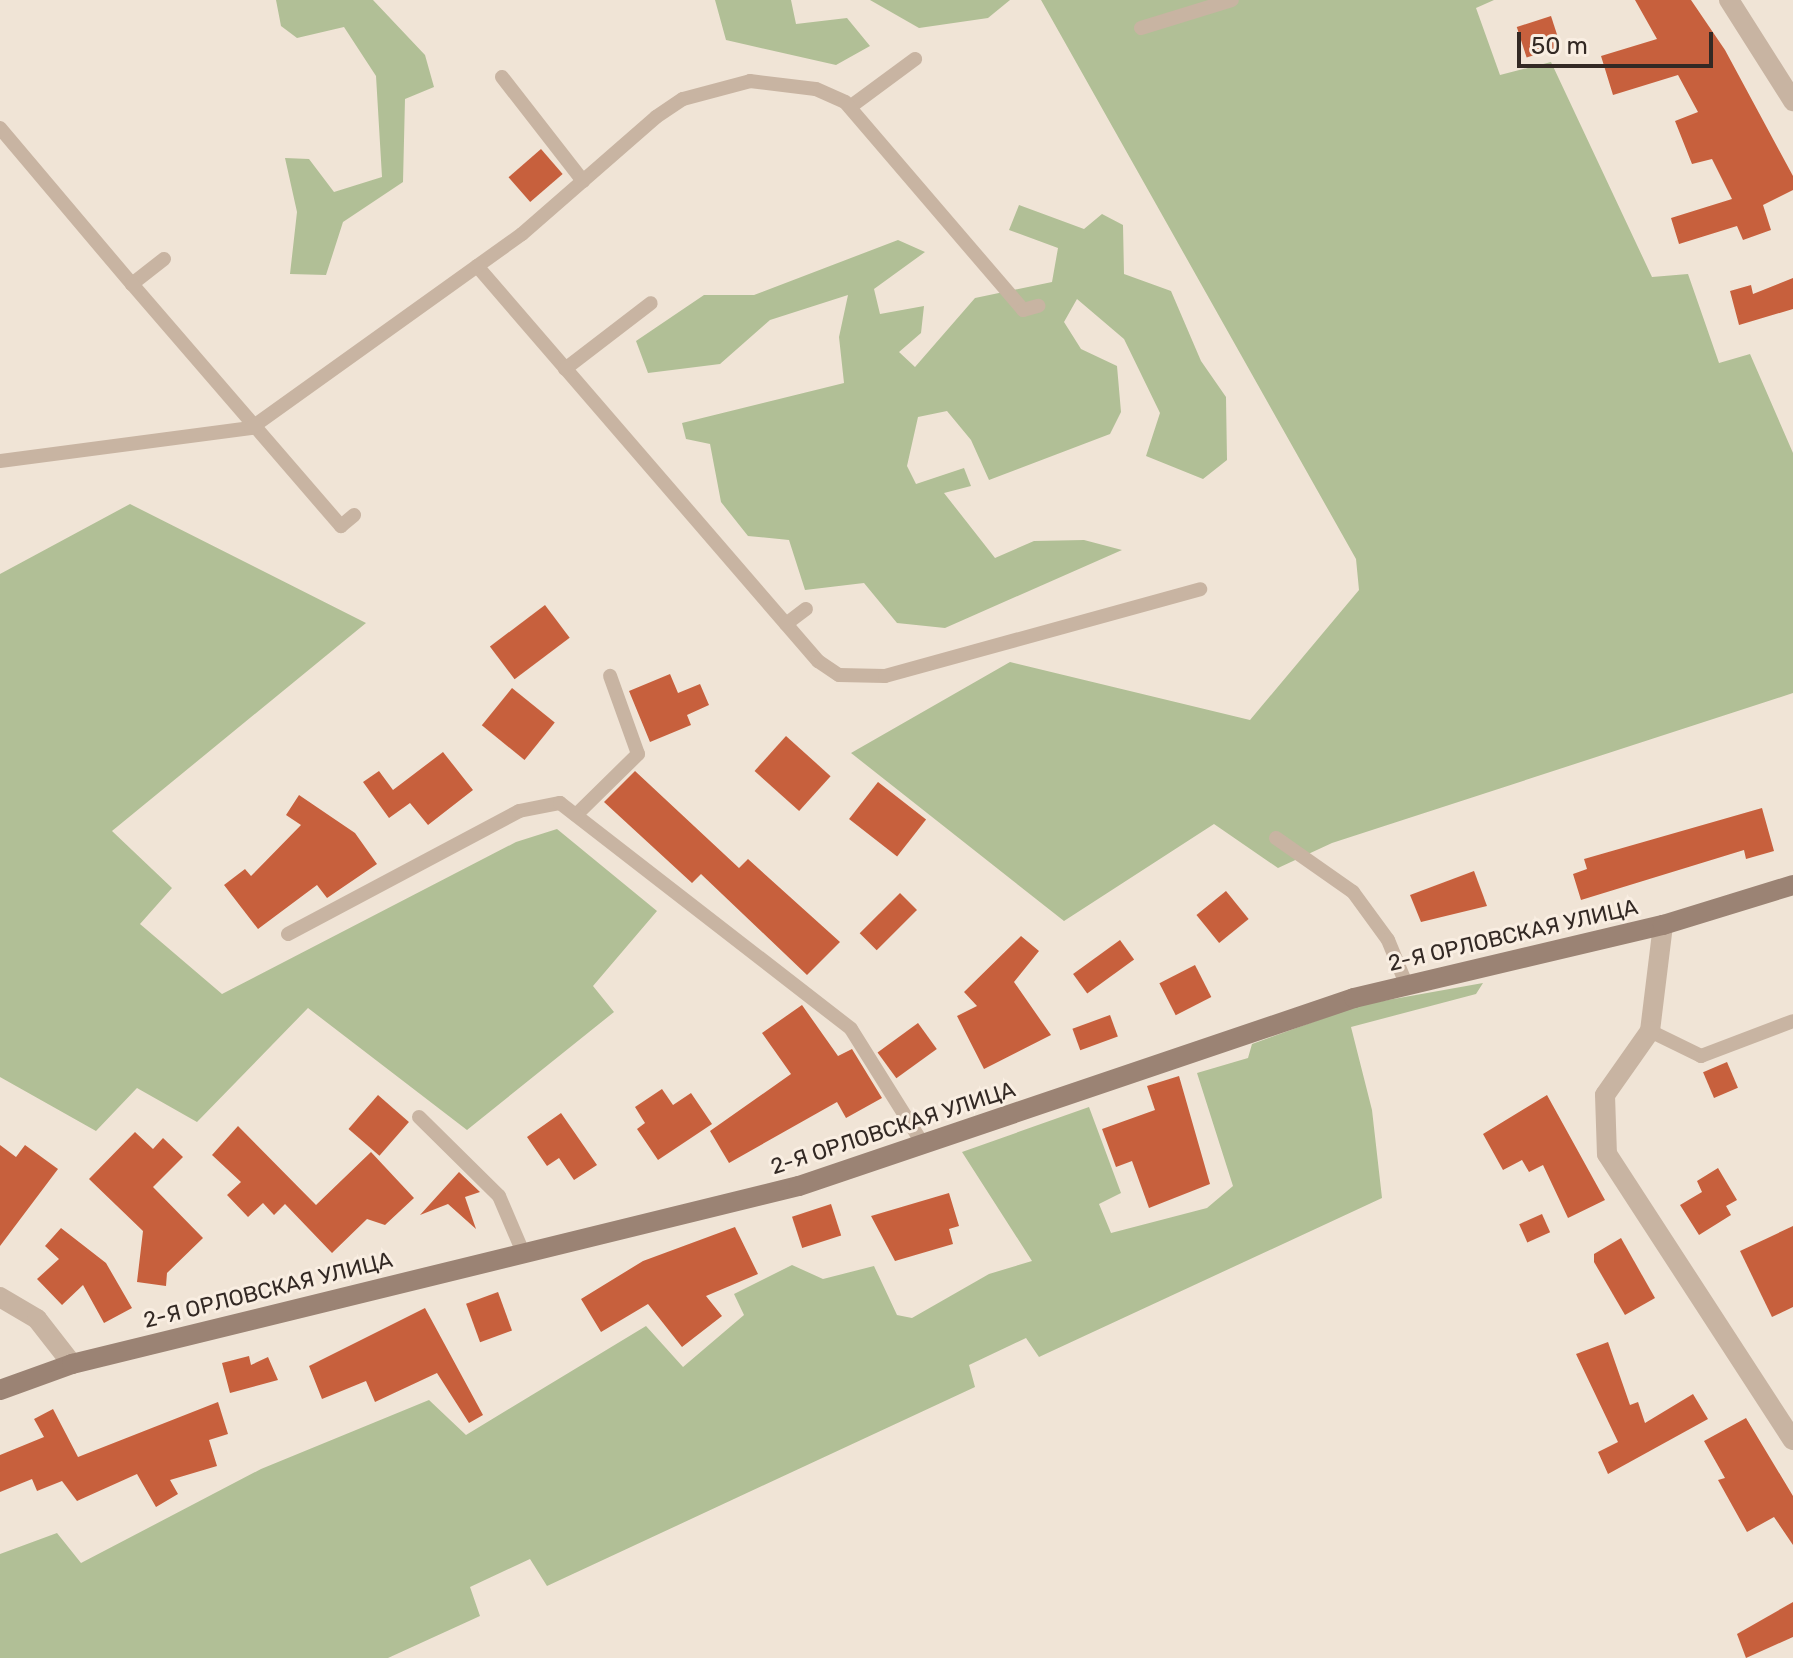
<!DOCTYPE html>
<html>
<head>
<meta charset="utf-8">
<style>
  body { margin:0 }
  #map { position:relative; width:1793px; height:1658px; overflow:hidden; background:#f0e4d6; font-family:Rubik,sans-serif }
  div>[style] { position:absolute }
  .green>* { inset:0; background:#b1bf96 }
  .building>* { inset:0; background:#c7603d; transform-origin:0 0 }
  .lane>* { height:14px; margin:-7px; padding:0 7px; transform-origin:7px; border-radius:7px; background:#c8b4a2 }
  .street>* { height:20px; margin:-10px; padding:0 10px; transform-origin:10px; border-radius:10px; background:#c8b4a2 }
  .secondary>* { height:20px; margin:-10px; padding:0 10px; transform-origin:10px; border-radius:10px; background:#9b8374 }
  span { translate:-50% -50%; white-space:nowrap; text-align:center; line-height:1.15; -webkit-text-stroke:6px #f9eee2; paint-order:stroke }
  .street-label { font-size:22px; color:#332924 }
  .scale { position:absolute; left:1517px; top:32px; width:196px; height:36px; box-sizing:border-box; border:4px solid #332924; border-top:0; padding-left:10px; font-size:24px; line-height:28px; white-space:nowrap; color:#332924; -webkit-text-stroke:6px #f9eee2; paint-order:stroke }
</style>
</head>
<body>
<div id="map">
  <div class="green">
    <i style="clip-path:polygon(276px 0,373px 0,425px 55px,434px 87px,405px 99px,403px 182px,343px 222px,326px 275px,290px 274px,297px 212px,285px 158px,309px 159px,334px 192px,382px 177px,376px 76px,344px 27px,297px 38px,281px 26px)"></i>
    <i style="clip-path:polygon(715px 0,791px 0,796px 24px,847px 18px,870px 46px,836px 65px,726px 40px)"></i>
    <i style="clip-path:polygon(870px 0,1010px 0,988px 18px,919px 28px)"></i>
    <i style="clip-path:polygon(1041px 0,1494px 0,1476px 8px,1500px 75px,1551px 62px,1652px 277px,1688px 274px,1719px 363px,1750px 354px,1793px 453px,1793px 693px,1332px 843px,1278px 868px,1214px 824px,1064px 921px,851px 753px,1010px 662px,1250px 720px,1359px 590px,1356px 559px)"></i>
    <i style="clip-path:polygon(1019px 205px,1084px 229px,1102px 214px,1123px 225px,1124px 274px,1171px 291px,1201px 361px,1226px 397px,1227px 460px,1203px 479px,1146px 456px,1160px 413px,1124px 339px,1077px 299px,1064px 322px,1081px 349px,1117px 366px,1121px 412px,1110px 434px,989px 480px,971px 440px,947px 411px,918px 417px,907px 466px,916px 484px,964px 468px,971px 486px,944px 493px,995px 558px,1034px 541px,1084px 540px,1122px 550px,945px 628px,897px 623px,864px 583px,805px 590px,789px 540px,748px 536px,721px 502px,710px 444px,686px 439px,682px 423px,844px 383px,839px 337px,848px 295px,770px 320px,720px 364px,648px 373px,636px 341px,704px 295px,754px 295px,898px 240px,925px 252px,874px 289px,880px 314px,924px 306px,921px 333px,899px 352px,915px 367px,975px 298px,1052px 282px,1058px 248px,1009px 230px)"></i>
    <i style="clip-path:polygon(130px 504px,366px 623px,112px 831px,172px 888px,140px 924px,222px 994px,516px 842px,557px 829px,657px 911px,593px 986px,614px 1012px,467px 1130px,308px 1008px,197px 1122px,137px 1088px,96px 1131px,0 1077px,0 574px)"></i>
    <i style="clip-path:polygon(1483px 983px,1476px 994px,1351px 1027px,1372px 1110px,1382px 1198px,1039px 1357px,1026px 1338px,969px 1365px,975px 1387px,547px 1586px,530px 1559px,470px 1587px,480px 1616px,388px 1658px,0 1658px,0 1554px,57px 1533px,81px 1563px,261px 1469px,429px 1400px,466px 1435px,646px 1326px,683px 1367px,744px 1315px,734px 1294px,792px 1265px,823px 1279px,874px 1266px,897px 1315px,912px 1318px,989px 1274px,1032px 1261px,962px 1152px,1089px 1107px,1121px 1193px,1099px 1204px,1111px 1233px,1207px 1208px,1233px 1186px,1197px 1073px,1248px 1058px,1252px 1044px,1360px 1005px)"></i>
  </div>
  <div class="building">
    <i style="clip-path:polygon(1635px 0,1691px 0,1725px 50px,1793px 176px,1793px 190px,1763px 205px,1771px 230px,1743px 240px,1737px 226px,1679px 244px,1671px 218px,1732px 199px,1712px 159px,1692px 164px,1675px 121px,1698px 112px,1678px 75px,1613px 95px,1601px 56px,1657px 39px)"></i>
    <i style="left:1551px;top:16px;width:32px;height:36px;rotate:72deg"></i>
    <i style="left:541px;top:149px;width:33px;height:43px;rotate:49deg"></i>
    <i style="clip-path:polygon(1793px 278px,1793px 309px,1739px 325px,1730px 291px,1751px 285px,1753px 294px)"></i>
    <i style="left:545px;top:605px;width:41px;height:69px;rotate:53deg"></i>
    <i style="clip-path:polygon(670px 674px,678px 693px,700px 684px,709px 705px,687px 715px,691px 725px,650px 742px,629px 691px)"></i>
    <i style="left:512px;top:688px;width:55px;height:48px;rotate:39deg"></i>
    <i style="left:786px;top:736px;width:60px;height:47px;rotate:42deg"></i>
    <i style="clip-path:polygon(443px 752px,473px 790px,428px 825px,410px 803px,389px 818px,363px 782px,379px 771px,393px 790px)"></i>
    <i style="clip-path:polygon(635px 771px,739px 868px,748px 859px,840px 942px,807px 975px,701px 874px,692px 883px,604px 802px)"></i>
    <i style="left:878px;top:782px;width:61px;height:47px;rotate:38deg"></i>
    <i style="clip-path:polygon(299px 795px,355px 833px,377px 864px,327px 898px,317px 885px,258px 929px,224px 885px,245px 869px,251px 876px,301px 825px,286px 815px)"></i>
    <i style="clip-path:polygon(1762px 808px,1774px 851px,1746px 859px,1744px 850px,1581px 900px,1573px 874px,1587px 869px,1584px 859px)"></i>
    <i style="clip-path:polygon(1474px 871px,1487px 906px,1421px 922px,1410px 895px)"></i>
    <i style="left:1226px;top:891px;width:36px;height:38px;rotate:51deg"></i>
    <i style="left:900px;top:893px;width:24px;height:57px;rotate:45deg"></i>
    <i style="clip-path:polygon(1021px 936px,1039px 951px,1014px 982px,1051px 1035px,984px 1069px,957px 1016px,977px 1006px,964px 992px)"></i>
    <i style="left:1120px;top:940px;width:24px;height:58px;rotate:54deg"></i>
    <i style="left:1195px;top:965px;width:36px;height:40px;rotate:63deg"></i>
    <i style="clip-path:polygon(802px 1005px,838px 1056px,852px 1049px,882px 1098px,846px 1118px,837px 1102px,729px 1163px,710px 1131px,791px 1074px,762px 1033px)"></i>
    <i style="left:1110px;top:1015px;width:23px;height:40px;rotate:70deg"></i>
    <i style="left:918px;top:1023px;width:32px;height:50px;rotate:54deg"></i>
    <i style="left:1727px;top:1062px;width:28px;height:26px;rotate:67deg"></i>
    <i style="clip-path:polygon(1179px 1076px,1210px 1184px,1149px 1208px,1132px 1161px,1116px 1167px,1102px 1129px,1155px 1110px,1147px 1086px)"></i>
    <i style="clip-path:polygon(662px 1089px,673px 1105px,691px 1093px,712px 1124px,658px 1160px,637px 1129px,645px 1123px,635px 1107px)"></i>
    <i style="left:378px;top:1095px;width:41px;height:45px;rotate:41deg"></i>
    <i style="clip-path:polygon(1547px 1095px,1605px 1200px,1568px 1218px,1543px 1165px,1529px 1172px,1522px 1160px,1503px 1170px,1483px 1134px)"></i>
    <i style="clip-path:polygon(561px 1113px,597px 1165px,574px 1180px,559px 1158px,547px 1166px,527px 1137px)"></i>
    <i style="clip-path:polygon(238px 1126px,316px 1205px,371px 1152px,414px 1198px,385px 1225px,367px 1219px,332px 1253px,285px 1204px,274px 1215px,263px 1203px,248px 1217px,227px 1195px,241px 1182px,212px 1155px)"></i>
    <i style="clip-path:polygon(135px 1132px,153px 1149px,163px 1138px,183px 1157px,153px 1187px,203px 1238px,167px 1273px,166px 1286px,137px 1282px,143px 1231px,89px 1179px)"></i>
    <i style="clip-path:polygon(0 1145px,16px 1157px,25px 1145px,58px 1169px,0 1246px)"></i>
    <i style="clip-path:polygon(1718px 1168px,1737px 1200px,1726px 1206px,1731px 1215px,1699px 1235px,1680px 1205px,1702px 1192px,1697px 1181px)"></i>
    <i style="clip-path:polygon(459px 1172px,480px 1192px,465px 1197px,476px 1229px,448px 1204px,420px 1215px)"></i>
    <i style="clip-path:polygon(949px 1193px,959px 1226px,949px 1229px,953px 1244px,895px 1261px,871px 1216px)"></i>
    <i style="left:831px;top:1204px;width:33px;height:41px;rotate:72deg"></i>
    <i style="left:1542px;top:1214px;width:20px;height:25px;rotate:66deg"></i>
    <i style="clip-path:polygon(1793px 1226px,1793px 1307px,1772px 1317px,1740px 1251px)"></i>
    <i style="clip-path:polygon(735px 1227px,758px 1274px,706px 1296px,722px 1316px,682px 1347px,648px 1304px,601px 1332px,581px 1299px,643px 1261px)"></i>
    <i style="clip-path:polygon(61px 1228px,106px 1263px,132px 1308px,104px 1323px,83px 1285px,62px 1305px,37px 1279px,59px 1259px,45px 1246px)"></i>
    <i style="clip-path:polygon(1621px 1238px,1655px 1298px,1625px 1315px,1594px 1262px,1594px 1254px)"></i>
    <i style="left:498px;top:1292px;width:41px;height:34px;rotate:70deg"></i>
    <i style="clip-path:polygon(425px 1308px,483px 1415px,469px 1423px,437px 1373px,375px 1402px,366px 1381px,322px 1399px,309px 1366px)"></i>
    <i style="clip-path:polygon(1608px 1342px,1630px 1405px,1638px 1402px,1645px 1423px,1693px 1394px,1708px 1419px,1608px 1474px,1598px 1452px,1618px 1442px,1576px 1354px)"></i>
    <i style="clip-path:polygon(249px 1356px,251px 1365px,268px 1357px,278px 1380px,230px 1393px,222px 1363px)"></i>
    <i style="clip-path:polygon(218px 1402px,228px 1434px,209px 1440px,217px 1466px,170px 1480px,178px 1494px,156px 1507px,137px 1474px,77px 1501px,62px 1481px,37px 1491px,32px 1479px,0 1492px,0 1455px,44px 1437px,34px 1419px,53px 1409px,78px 1457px)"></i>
    <i style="clip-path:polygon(1746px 1418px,1793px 1496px,1793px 1545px,1774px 1517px,1747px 1532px,1718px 1480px,1725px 1478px,1704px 1441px)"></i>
    <i style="clip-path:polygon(1793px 1602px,1793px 1637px,1746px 1658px,1737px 1634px)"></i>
  </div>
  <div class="lane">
    <i style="left:1141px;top:28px;width:95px;rotate:-17.1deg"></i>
    <i style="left:502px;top:77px;width:132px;rotate:52.1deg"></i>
    <i style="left:850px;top:107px;width:81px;rotate:-36.4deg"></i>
    <i style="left:0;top:128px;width:204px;rotate:49.8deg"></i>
    <i style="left:164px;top:259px;width:41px;rotate:142deg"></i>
    <i style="left:132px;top:284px;width:320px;rotate:49.2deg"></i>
    <i style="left:341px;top:526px;width:17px;rotate:-40deg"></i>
    <i style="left:477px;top:266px;width:522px;rotate:49.2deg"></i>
    <i style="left:818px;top:661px;width:25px;rotate:34deg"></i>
    <i style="left:839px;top:675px;width:46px;rotate:1.2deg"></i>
    <i style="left:885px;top:676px;width:327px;rotate:-15.4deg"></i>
    <i style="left:565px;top:369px;width:108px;rotate:-37.5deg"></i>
    <i style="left:0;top:461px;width:253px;rotate:-7.5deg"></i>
    <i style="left:251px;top:428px;width:333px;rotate:-35.6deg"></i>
    <i style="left:522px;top:234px;width:178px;rotate:-41.1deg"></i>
    <i style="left:656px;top:117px;width:32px;rotate:-34deg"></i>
    <i style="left:683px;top:99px;width:69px;rotate:-15deg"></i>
    <i style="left:750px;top:81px;width:66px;rotate:6.9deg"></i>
    <i style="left:816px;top:89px;width:32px;rotate:24deg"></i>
    <i style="left:845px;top:102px;width:274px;rotate:49.4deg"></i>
    <i style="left:1023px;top:310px;width:16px;rotate:-15deg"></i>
    <i style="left:786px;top:624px;width:25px;rotate:-37deg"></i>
    <i style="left:576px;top:815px;width:87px;rotate:-44.5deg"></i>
    <i style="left:638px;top:754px;width:83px;rotate:-109.7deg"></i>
    <i style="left:1276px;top:838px;width:94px;rotate:35deg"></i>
    <i style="left:1353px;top:892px;width:59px;rotate:53.9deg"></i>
    <i style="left:1388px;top:940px;width:50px;rotate:67.6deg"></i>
    <i style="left:288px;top:934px;width:262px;rotate:-28deg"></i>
    <i style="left:519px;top:811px;width:42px;rotate:-11deg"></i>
    <i style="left:560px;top:803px;width:368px;rotate:37.8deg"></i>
    <i style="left:851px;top:1029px;width:138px;rotate:58deg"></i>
    <i style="left:1650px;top:1031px;width:57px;rotate:26.1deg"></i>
    <i style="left:1701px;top:1056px;width:98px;rotate:-20.8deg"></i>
    <i style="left:419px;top:1117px;width:112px;rotate:44.6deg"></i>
    <i style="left:499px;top:1196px;width:59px;rotate:66.9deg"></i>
  </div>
  <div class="street">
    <i style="left:1729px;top:0;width:120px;rotate:57.6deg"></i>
    <i style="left:1663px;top:925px;width:107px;rotate:97deg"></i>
    <i style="left:1650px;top:1031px;width:78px;rotate:125.1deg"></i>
    <i style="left:1605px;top:1095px;width:59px;rotate:88.1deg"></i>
    <i style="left:1607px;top:1154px;width:341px;rotate:57deg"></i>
    <i style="left:0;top:1297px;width:43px;rotate:30.7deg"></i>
    <i style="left:37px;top:1319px;width:57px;rotate:52.1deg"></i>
  </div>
  <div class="secondary">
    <i style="left:0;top:1390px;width:77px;rotate:-19.9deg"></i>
    <i style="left:72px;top:1364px;width:748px;rotate:-13.76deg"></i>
    <i style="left:799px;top:1186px;width:586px;rotate:-18.71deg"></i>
    <i style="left:1354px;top:998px;width:318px;rotate:-13.3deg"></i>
    <i style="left:1663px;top:925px;width:136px;rotate:-17.1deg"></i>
  </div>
  <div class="street-label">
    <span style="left:1513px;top:935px;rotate:-13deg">2-Я ОРЛОВСКАЯ УЛИЦА</span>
    <span style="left:893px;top:1128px;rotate:-18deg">2-Я ОРЛОВСКАЯ УЛИЦА</span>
    <span style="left:268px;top:1290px;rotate:-14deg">2-Я ОРЛОВСКАЯ УЛИЦА</span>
  </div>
  <div class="scale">50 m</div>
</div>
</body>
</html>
